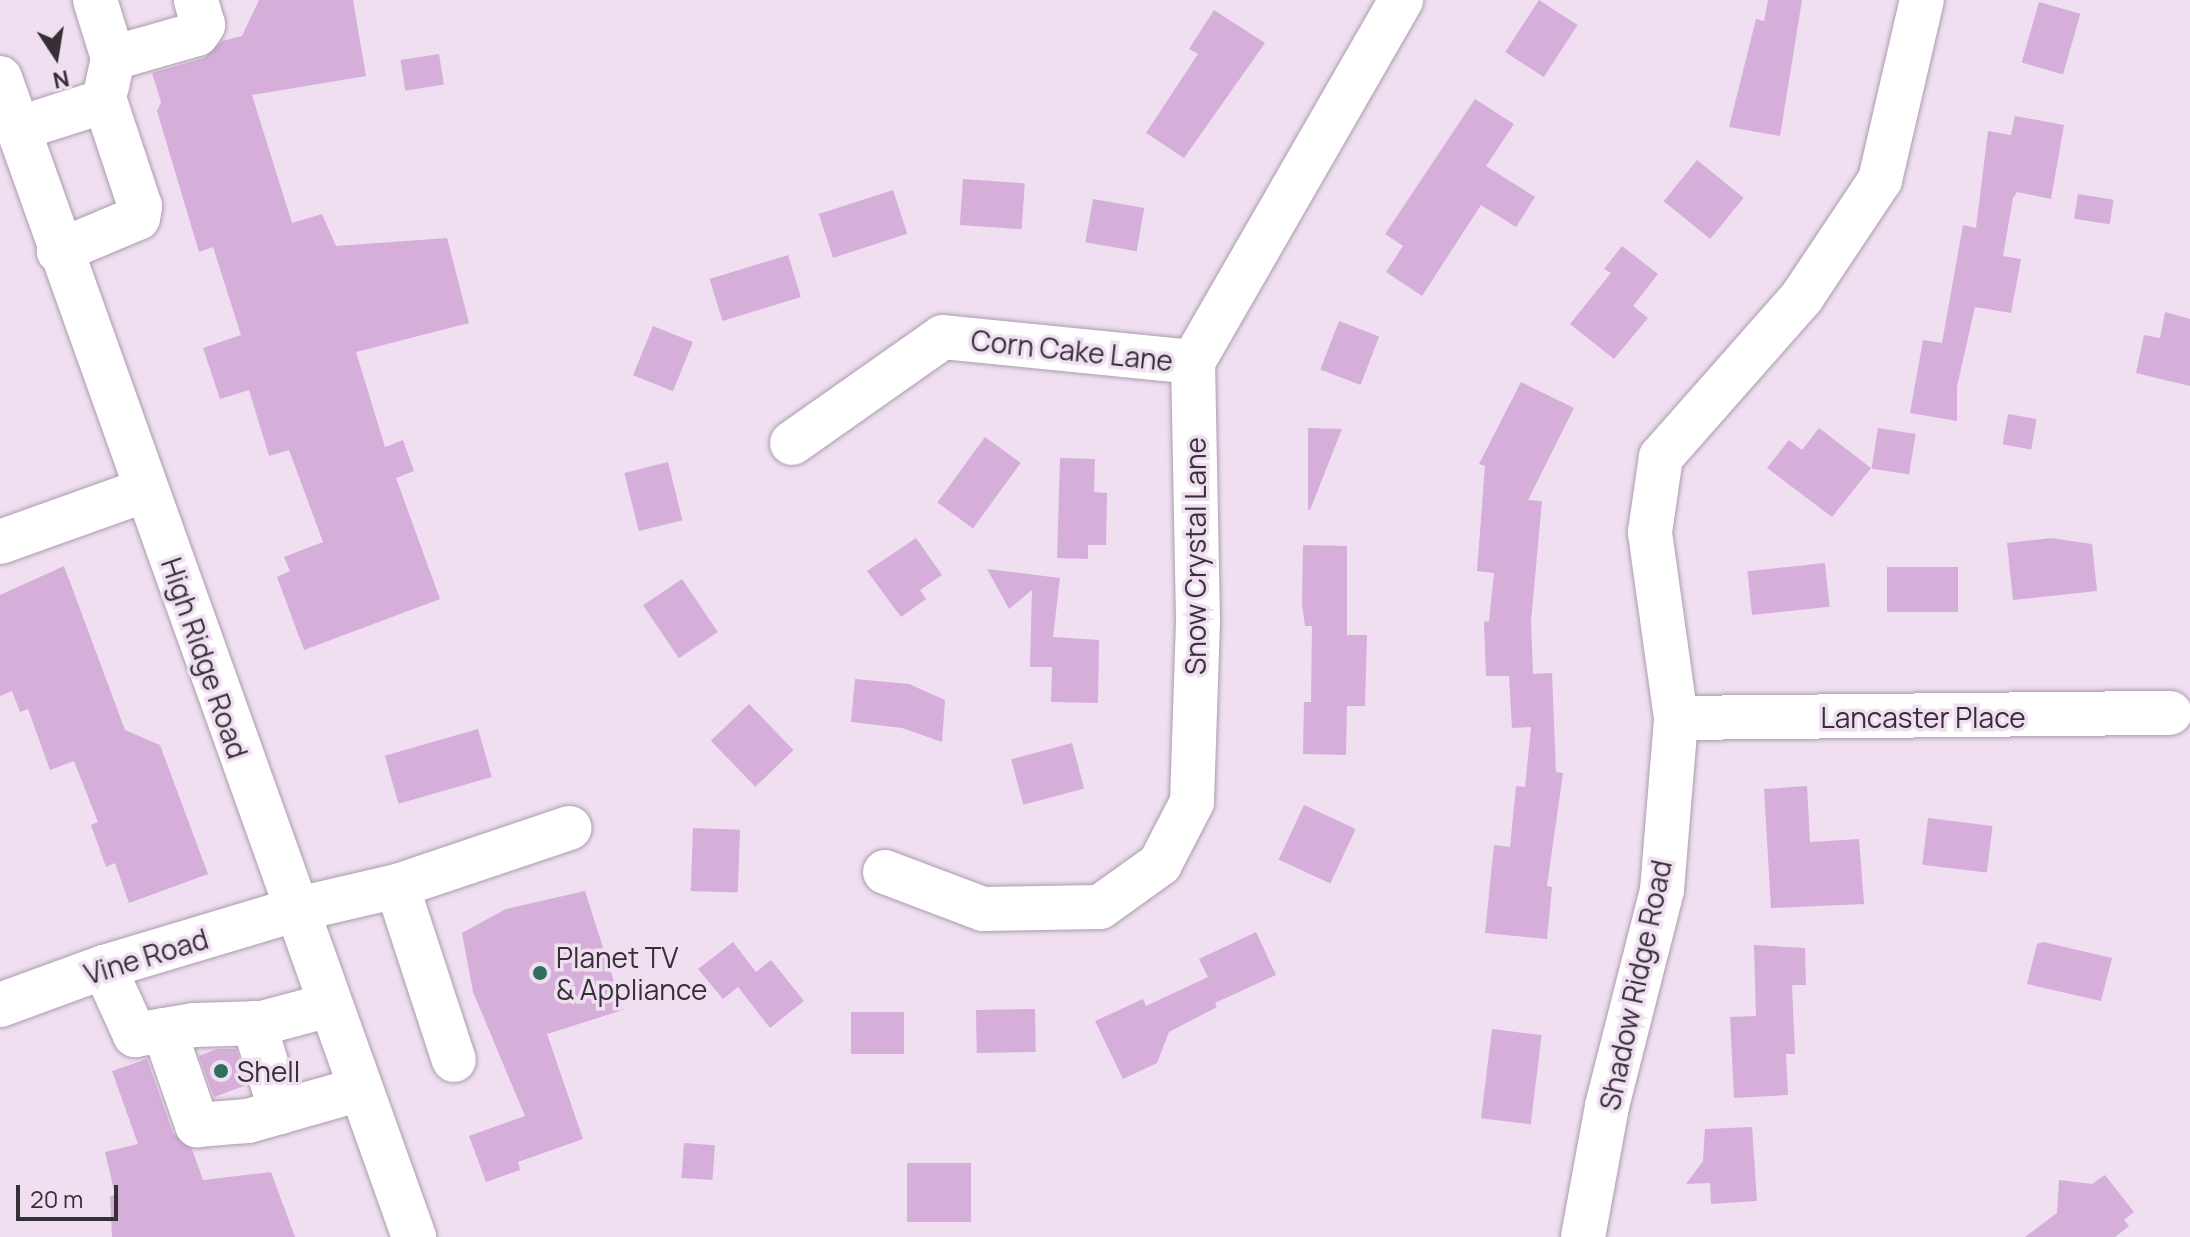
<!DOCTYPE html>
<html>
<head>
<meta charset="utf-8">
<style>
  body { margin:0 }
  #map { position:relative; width:2190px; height:1237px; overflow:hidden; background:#efdff1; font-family:Manrope,sans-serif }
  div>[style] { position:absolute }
  .building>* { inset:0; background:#d5afda; transform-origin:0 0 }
  .roads { filter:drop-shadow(0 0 2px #ac9cae) drop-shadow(0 0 2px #ac9cae) }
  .minor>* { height:44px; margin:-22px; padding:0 22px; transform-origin:22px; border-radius:22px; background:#fff }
  .major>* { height:44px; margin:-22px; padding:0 22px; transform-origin:22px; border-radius:22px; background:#fff }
  .dots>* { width:22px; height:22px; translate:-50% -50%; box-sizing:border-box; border:4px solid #efdff1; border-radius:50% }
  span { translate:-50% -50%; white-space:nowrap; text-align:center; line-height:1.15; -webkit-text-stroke:7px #efdff1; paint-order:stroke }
  .street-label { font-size:28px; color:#352f36 }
  .poi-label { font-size:28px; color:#352f36 }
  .left { translate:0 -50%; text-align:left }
  .north { position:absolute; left:16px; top:16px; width:80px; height:80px; -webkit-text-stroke:6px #efdff1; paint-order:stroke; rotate:168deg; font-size:22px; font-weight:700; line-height:32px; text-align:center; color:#352f36 }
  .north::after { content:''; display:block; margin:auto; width:28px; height:36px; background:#352f36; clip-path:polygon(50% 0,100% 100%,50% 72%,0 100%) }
  .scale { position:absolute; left:16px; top:1185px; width:102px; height:36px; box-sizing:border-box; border:4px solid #352f36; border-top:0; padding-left:10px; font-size:24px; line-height:28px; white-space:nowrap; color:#352f36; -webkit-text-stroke:6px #efdff1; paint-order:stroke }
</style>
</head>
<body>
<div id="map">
  <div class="building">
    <i style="clip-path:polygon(259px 0,353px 0,366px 76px,252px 95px,292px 223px,322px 214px,336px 246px,447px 238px,469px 323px,356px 352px,385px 447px,403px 440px,414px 471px,396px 478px,440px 599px,304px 650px,277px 577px,290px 571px,284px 557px,323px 542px,289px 450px,269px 456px,249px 390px,220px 399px,203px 348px,241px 335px,213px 247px,199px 252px,157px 111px,161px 102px,152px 73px,204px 58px,222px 41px,242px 36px)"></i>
    <i style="left:1539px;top:0;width:46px;height:62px;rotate:33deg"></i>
    <i style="clip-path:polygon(1768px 0,1802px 0,1780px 136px,1729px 127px,1756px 19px,1764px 21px)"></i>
    <i style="left:2039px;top:2px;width:43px;height:63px;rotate:16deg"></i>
    <i style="clip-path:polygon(1214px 10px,1265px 43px,1184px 158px,1146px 133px,1198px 54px,1189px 49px)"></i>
    <i style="left:439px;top:54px;width:31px;height:39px;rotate:81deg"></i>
    <i style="clip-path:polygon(1475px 99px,1514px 124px,1486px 166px,1535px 197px,1516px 227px,1481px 205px,1422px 296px,1386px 272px,1403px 246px,1385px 234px)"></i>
    <i style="clip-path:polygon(2015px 116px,2064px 125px,2051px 199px,2017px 192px,2013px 198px,2003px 256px,2021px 259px,2011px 313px,1975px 307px,1957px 386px,1957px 421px,1910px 413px,1923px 340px,1942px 343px,1963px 225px,1976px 228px,1988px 131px,2011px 135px)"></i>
    <i style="left:1697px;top:160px;width:60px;height:53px;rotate:39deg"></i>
    <i style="left:963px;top:179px;width:62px;height:46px;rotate:4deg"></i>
    <i style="left:893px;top:190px;width:46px;height:78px;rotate:72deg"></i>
    <i style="left:2078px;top:194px;width:36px;height:25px;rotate:9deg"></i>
    <i style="left:1093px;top:199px;width:52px;height:44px;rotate:10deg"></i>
    <i style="clip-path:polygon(1622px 246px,1658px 274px,1633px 306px,1648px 318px,1614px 359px,1570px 324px,1611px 273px,1604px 269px)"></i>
    <i style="left:788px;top:255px;width:44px;height:82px;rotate:73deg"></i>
    <i style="clip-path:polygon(2165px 312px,2190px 319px,2190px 386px,2136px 373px,2144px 335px,2160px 338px)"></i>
    <i style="left:1339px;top:321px;width:43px;height:52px;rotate:21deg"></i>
    <i style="left:653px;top:326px;width:43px;height:53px;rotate:22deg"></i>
    <i style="clip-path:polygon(1521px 382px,1574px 408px,1528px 500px,1542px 501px,1531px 621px,1533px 674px,1552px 673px,1556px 772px,1563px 773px,1547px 886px,1552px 887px,1547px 939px,1485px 933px,1494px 845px,1510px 847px,1516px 786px,1525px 787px,1531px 727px,1512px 728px,1509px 676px,1486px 676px,1484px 622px,1489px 621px,1494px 573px,1477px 571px,1485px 466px,1479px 464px)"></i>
    <i style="left:2008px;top:414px;width:29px;height:31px;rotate:10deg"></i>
    <i style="clip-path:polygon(1308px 428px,1342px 429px,1310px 510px,1308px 510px)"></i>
    <i style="clip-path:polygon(1819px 428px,1871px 468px,1832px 517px,1767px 468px,1789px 440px,1802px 450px)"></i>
    <i style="left:1878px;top:428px;width:38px;height:41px;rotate:9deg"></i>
    <i style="left:985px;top:437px;width:44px;height:81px;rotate:36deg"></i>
    <i style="clip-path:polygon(1060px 458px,1095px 459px,1094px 492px,1107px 493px,1106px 545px,1088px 545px,1088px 559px,1057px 558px)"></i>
    <i style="left:668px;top:462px;width:60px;height:45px;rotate:76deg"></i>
    <i style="clip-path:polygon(916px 538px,942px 575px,920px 590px,926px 599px,901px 617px,867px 571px)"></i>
    <i style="clip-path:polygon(2051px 538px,2092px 544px,2097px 591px,2013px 600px,2007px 543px)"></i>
    <i style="clip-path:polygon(1303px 545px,1347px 546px,1347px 635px,1367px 635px,1365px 706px,1347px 706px,1346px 755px,1303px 754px,1304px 702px,1311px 702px,1312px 626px,1305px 626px,1302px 605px)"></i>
    <i style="left:1825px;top:563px;width:44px;height:78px;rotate:84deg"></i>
    <i style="clip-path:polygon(64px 566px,125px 730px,160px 745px,208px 874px,129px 903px,115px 863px,106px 867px,91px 825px,98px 822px,74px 761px,50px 770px,28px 709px,20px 712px,12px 691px,0 696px,0 595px)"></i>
    <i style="left:1887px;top:567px;width:71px;height:45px"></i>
    <i style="clip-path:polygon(987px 569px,1060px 578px,1053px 637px,1099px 640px,1098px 703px,1051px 702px,1052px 667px,1030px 667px,1032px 590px,1009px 609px)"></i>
    <i style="left:682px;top:579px;width:64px;height:47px;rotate:56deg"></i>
    <i style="clip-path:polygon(855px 679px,909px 684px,945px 700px,942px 742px,902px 728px,851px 722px)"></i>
    <i style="left:749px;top:704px;width:64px;height:53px;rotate:46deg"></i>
    <i style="left:478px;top:729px;width:50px;height:97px;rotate:74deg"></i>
    <i style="left:1072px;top:743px;width:47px;height:63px;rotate:75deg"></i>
    <i style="clip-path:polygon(1807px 786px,1810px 842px,1859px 839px,1864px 904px,1771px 908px,1764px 789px)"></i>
    <i style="left:1304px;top:805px;width:57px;height:60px;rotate:25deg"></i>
    <i style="left:1928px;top:818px;width:65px;height:47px;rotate:7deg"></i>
    <i style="left:693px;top:828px;width:47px;height:63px;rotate:2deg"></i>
    <i style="clip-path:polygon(585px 891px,623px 1010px,547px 1034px,583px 1139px,518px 1162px,520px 1170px,486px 1182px,469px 1136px,525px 1116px,473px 992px,462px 933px,506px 909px)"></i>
    <i style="clip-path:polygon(1256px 932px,1276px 975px,1215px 1003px,1217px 1007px,1169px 1032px,1157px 1063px,1123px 1079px,1095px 1021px,1143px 999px,1146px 1006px,1208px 977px,1199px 959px)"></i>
    <i style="clip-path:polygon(733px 942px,756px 972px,771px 960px,804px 1001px,770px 1028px,738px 987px,723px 999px,698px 969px)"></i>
    <i style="clip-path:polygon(2043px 942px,2112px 958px,2101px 1001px,2027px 984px,2037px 944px)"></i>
    <i style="clip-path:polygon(1754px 945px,1805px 948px,1806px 985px,1792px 985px,1795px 1054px,1786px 1054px,1788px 1095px,1734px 1098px,1730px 1017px,1756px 1016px)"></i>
    <i style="left:1035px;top:1009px;width:43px;height:59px;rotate:89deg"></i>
    <i style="left:851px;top:1012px;width:53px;height:42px"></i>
    <i style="left:1492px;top:1029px;width:50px;height:90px;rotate:7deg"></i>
    <i style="clip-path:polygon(217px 1049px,236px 1049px,247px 1085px,214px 1097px,199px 1056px)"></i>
    <i style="clip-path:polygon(147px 1059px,173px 1133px,192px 1149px,203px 1180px,271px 1172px,295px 1237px,112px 1237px,110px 1196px,115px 1195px,105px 1152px,138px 1144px,112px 1071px)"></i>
    <i style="clip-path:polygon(1752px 1127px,1757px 1201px,1711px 1204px,1710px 1183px,1686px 1184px,1703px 1161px,1705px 1129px)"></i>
    <i style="left:684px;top:1143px;width:31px;height:35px;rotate:4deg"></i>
    <i style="left:907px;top:1163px;width:64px;height:59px"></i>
    <i style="clip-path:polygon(2105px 1175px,2134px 1212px,2124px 1220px,2129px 1226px,2115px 1237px,2025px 1237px,2057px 1213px,2059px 1180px,2092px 1184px)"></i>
  </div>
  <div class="roads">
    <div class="minor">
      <i style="left:95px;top:0;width:61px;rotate:72.8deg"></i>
      <i style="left:113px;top:58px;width:30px;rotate:102deg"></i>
      <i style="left:113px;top:58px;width:87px;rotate:-15.9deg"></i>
      <i style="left:197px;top:34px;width:11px;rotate:-56deg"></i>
      <i style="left:203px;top:25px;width:26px;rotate:-106deg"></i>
      <i style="left:17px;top:129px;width:92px;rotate:-17.7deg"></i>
      <i style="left:105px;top:101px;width:111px;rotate:71.6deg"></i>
      <i style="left:140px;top:206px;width:12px;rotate:99deg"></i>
      <i style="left:138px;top:218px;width:86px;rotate:157.3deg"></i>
      <i style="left:792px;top:443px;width:184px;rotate:-35.1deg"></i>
      <i style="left:943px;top:337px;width:251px;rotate:5.7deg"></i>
      <i style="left:0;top:542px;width:154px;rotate:-19.7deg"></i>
      <i style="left:1676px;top:718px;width:494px;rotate:-0.6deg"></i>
      <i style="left:885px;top:872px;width:105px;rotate:20.7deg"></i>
      <i style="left:983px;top:909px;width:117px;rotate:-1deg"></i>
      <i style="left:1100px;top:907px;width:74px;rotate:-35.6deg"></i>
      <i style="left:1160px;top:864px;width:70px;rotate:-62.7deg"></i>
      <i style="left:1192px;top:802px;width:181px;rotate:-88.1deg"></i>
      <i style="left:1198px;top:621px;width:259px;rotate:-91.1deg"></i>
      <i style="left:1193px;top:362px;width:418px;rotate:-60.1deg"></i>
      <i style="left:397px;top:886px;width:183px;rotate:71.9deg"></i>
      <i style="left:104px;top:967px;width:75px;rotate:65.5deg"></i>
      <i style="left:135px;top:1035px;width:60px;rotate:-9.6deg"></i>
      <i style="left:194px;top:1025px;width:68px;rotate:-1.7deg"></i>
      <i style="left:262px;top:1023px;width:69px;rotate:-15deg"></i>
      <i style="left:0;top:1005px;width:111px;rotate:-20.1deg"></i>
      <i style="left:104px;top:967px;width:198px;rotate:-16.7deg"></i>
      <i style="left:294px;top:910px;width:106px;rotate:-13.1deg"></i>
      <i style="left:397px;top:886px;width:182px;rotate:-18.6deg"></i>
      <i style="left:254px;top:1023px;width:93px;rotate:73.1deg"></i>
      <i style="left:164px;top:1030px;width:101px;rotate:70.8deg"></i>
      <i style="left:197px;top:1125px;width:51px;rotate:-4.5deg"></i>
      <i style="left:248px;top:1121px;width:116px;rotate:-15.9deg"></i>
      <i style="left:1583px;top:1237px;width:133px;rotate:-79.6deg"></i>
      <i style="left:1607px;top:1106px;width:223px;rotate:-75.7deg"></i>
      <i style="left:1662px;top:890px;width:173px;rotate:-85.3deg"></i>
      <i style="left:1676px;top:718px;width:188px;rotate:-98deg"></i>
      <i style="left:1650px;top:532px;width:76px;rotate:-81.7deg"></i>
      <i style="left:1661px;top:457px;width:213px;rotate:-48.6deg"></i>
      <i style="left:1802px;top:297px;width:141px;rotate:-56.3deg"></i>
      <i style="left:1880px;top:180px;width:185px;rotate:-76.9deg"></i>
    </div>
    <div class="major">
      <i style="left:0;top:78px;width:1231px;rotate:70.34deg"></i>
    </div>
  </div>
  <div class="dots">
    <i style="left:540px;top:973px;background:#2f6f5d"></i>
    <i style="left:221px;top:1071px;background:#2f6f5d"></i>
  </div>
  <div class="street-label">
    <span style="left:1072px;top:350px;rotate:6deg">Corn Cake Lane</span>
    <span style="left:1195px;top:556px;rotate:-90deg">Snow Crystal Lane</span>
    <span style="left:205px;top:658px;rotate:71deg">High Ridge Road</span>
    <span style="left:1923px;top:717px">Lancaster Place</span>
    <span style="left:146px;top:956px;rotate:-17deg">Vine Road</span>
    <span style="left:1635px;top:985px;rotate:-78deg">Shadow Ridge Road</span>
  </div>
  <div class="poi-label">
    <span class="left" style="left:556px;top:973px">Planet TV<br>&amp; Appliance</span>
    <span class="left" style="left:237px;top:1071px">Shell</span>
  </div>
  <div class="north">N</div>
  <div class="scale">20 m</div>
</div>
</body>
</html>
